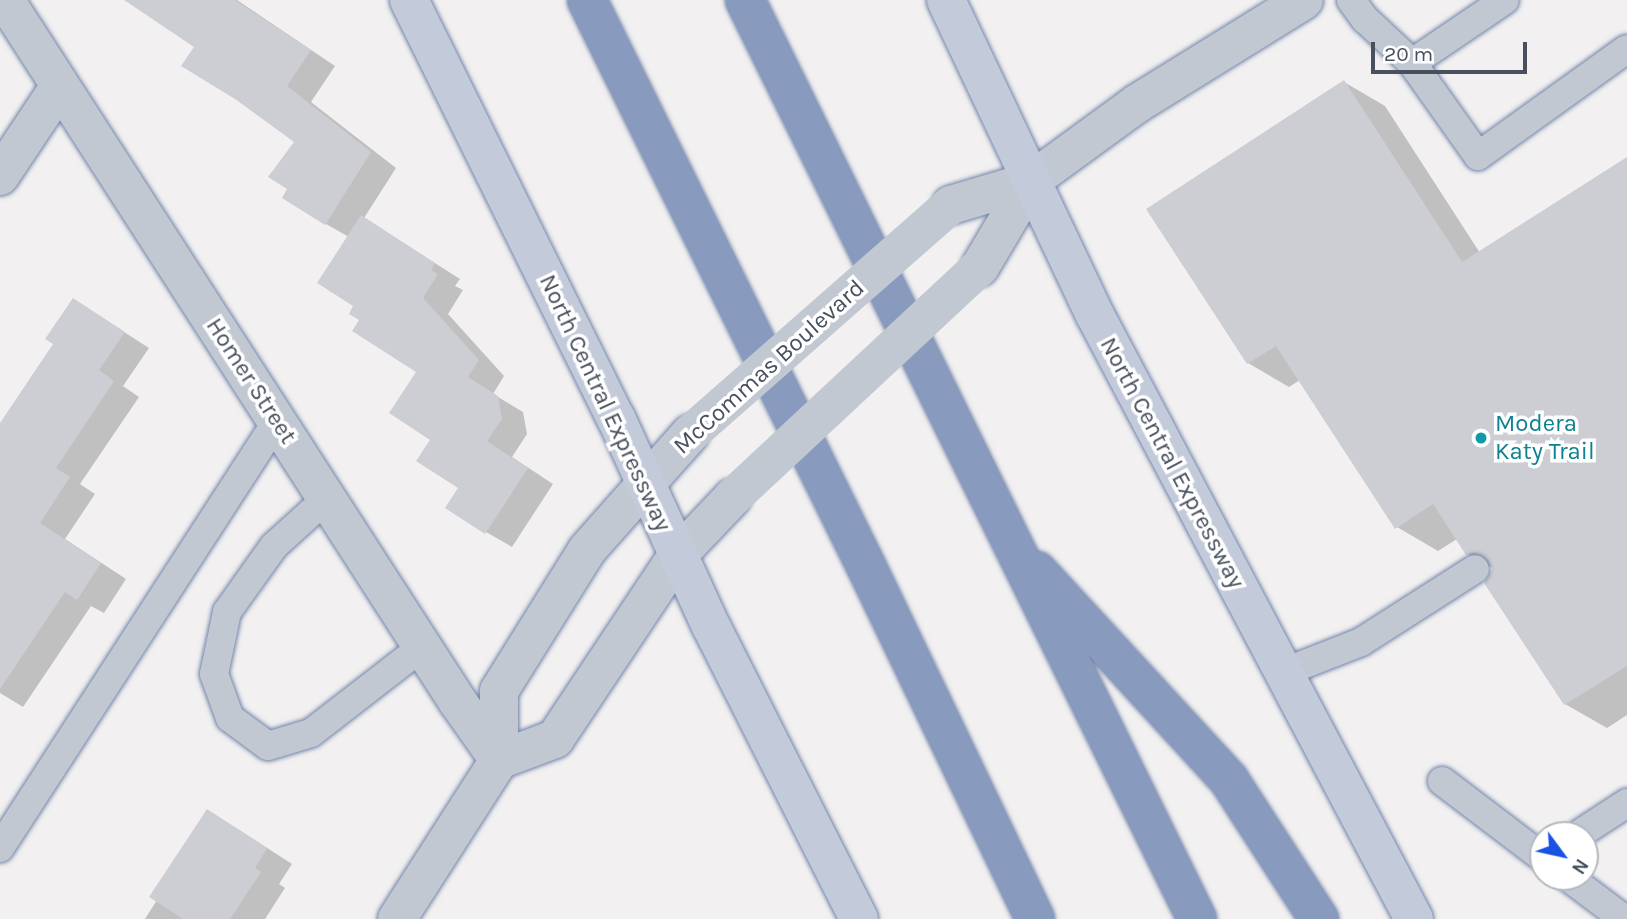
<!DOCTYPE html>
<html>
<head>
<meta charset="utf-8">
<style>
  body { margin:0 }
  #map { position:relative; width:1627px; height:919px; overflow:hidden; background:#f2f0f0; font-family:Karla,sans-serif }
  div>[style] { position:absolute }
  .shadow>* { inset:0; background:#0003 }
  .building>* { inset:0; background:#cdced4 }
  .roads { filter:drop-shadow(0 0 2px #7385ab) drop-shadow(0 0 2px #7385ab) }
  .service>* { height:28px; margin:-14px; padding:0 14px; transform-origin:14px; border-radius:14px; background:#c1c8d2 }
  .minor>* { height:38px; margin:-19px; padding:0 19px; transform-origin:19px; border-radius:19px; background:#c1c8d2 }
  .tertiary>* { height:38px; margin:-19px; padding:0 19px; transform-origin:19px; border-radius:19px; background:#c1c8d2 }
  .secondary>* { height:38px; margin:-19px; padding:0 19px; transform-origin:19px; border-radius:19px; background:#c3cad9 }
  .motorway>* { height:38px; margin:-19px; padding:0 19px; transform-origin:19px; border-radius:19px; background:#889bbf }
  .tertiary-bridge>* { height:38px; margin:-19px; padding:0 19px; transform-origin:19px; border-radius:19px; background:#c1c8d2 }
  .dots>* { width:19px; height:19px; translate:-50% -50%; box-sizing:border-box; border:4px solid #fff; border-radius:50% }
  span { translate:-50% -50%; white-space:nowrap; text-align:center; line-height:1.15; -webkit-text-stroke:7px #fff; paint-order:stroke }
  .street-label { font-size:24px; color:#48505e }
  .culture-label { font-size:24px; color:#0d838f }
  .left { translate:0 -50%; text-align:left }
  .north { position:absolute; left:1529px; top:821px; width:70px; height:70px; box-sizing:border-box; background:#fff; border:2px solid #b6b9bf; border-radius:50%; rotate:123deg; font-size:19px; font-weight:700; line-height:28px; text-align:center; color:#48505e }
  .north::after { content:''; display:block; margin:auto; width:24px; height:32px; background:#1854e4; clip-path:polygon(50% 0,100% 100%,50% 72%,0 100%) }
  .scale { position:absolute; left:1371px; top:42px; width:156px; height:32px; box-sizing:border-box; border:4px solid #48505e; border-top:0; padding-left:9px; font-size:21px; line-height:24px; white-space:nowrap; color:#48505e; -webkit-text-stroke:5px #fff; paint-order:stroke }
</style>
</head>
<body>
<div id="map">
  <div class="shadow">
    <i style="clip-path:polygon(127px 0,237px 0,335px 66px,311px 102px,396px 168px,364px 218px,460px 279px,455px 286px,463px 290px,448px 314px,504px 376px,493px 394px,523px 412px,527px 434px,512px 457px,553px 484px,512px 547px,486px 532px,432px 439px,418px 372px,361px 320px,356px 306px,349px 237px,326px 224px,290px 189px,296px 142px,196px 46px)"></i>
    <i style="clip-path:polygon(1344px 82px,1385px 106px,1480px 253px,1627px 159px,1627px 715px,1607px 728px,1565px 704px,1494px 569px,1467px 554px,1457px 539px,1438px 551px,1397px 527px,1300px 380px,1289px 387px,1248px 363px)"></i>
    <i style="clip-path:polygon(74px 300px,149px 348px,123px 386px,139px 397px,80px 484px,95px 494px,65px 539px,126px 579px,104px 613px,91px 606px,23px 707px,0 693px,0 432px,55px 344px)"></i>
    <i style="clip-path:polygon(233px 826px,292px 864px,279px 884px,285px 888px,265px 919px,145px 919px,157px 900px)"></i>
  </div>
  <div class="building">
    <i style="clip-path:polygon(124px 0,235px 0,311px 50px,287px 86px,371px 152px,325px 225px,282px 198px,287px 189px,268px 177px,294px 142px,235px 99px,181px 66px,194px 47px)"></i>
    <i style="clip-path:polygon(1344px 80px,1462px 262px,1627px 157px,1627px 666px,1564px 705px,1484px 583px,1492px 569px,1489px 560px,1475px 552px,1466px 555px,1433px 504px,1395px 529px,1276px 346px,1247px 364px,1146px 209px)"></i>
    <i style="clip-path:polygon(361px 215px,435px 263px,431px 270px,438px 274px,423px 298px,479px 360px,468px 377px,498px 396px,502px 419px,487px 441px,528px 468px,485px 534px,445px 508px,458px 488px,416px 461px,430px 440px,389px 413px,416px 372px,352px 331px,359px 320px,349px 314px,353px 306px,317px 283px)"></i>
    <i style="clip-path:polygon(73px 298px,125px 332px,99px 370px,114px 381px,56px 468px,70px 477px,40px 523px,101px 563px,77px 600px,65px 592px,0 689px,0 423px,53px 344px,45px 339px)"></i>
    <i style="clip-path:polygon(207px 809px,267px 848px,255px 868px,261px 872px,230px 919px,183px 919px,149px 897px)"></i>
  </div>
  <div class="roads">
    <div class="service">
      <i style="left:1351px;top:0;width:24px;rotate:54deg"></i>
      <i style="left:1365px;top:19px;width:64px;rotate:43.1deg"></i>
      <i style="left:1412px;top:63px;width:112px;rotate:-34.1deg"></i>
      <i style="left:1412px;top:63px;width:114px;rotate:54.6deg"></i>
      <i style="left:1478px;top:156px;width:183px;rotate:-35.7deg"></i>
      <i style="left:327px;top:498px;width:72px;rotate:137.8deg"></i>
      <i style="left:274px;top:546px;width:81px;rotate:125.5deg"></i>
      <i style="left:227px;top:612px;width:63px;rotate:101.8deg"></i>
      <i style="left:214px;top:674px;width:47px;rotate:70deg"></i>
      <i style="left:230px;top:718px;width:47px;rotate:36.4deg"></i>
      <i style="left:268px;top:746px;width:45px;rotate:-16.8deg"></i>
      <i style="left:311px;top:733px;width:140px;rotate:-37.8deg"></i>
      <i style="left:1282px;top:673px;width:85px;rotate:-21.4deg"></i>
      <i style="left:1361px;top:642px;width:135px;rotate:-32.6deg"></i>
      <i style="left:1442px;top:781px;width:127px;rotate:37.3deg"></i>
      <i style="left:1578px;top:835px;width:59px;rotate:-33.1deg"></i>
      <i style="left:0;top:848px;width:509px;rotate:-57.03deg"></i>
      <i style="left:1568px;top:877px;width:70px;rotate:36.9deg"></i>
    </div>
    <div class="minor">
      <i style="left:5px;top:0;width:835px;rotate:57.17deg"></i>
      <i style="left:458px;top:702px;width:71px;rotate:54.7deg"></i>
      <i style="left:0;top:176px;width:108px;rotate:-56.3deg"></i>
      <i style="left:1031px;top:181px;width:132px;rotate:-36.1deg"></i>
      <i style="left:1138px;top:103px;width:195px;rotate:-31.8deg"></i>
    </div>
    <div class="tertiary">
      <i style="left:951px;top:205px;width:84px;rotate:-16.7deg"></i>
      <i style="left:980px;top:267px;width:100px;rotate:-59.3deg"></i>
      <i style="left:499px;top:760px;width:60px;rotate:-20.6deg"></i>
      <i style="left:555px;top:739px;width:220px;rotate:-56.3deg"></i>
      <i style="left:677px;top:556px;width:80px;rotate:-46.5deg"></i>
      <i style="left:397px;top:919px;width:189px;rotate:-57.3deg"></i>
      <i style="left:499px;top:760px;width:69px;rotate:-90deg"></i>
      <i style="left:499px;top:691px;width:166px;rotate:-58deg"></i>
      <i style="left:587px;top:550px;width:155px;rotate:-48.4deg"></i>
    </div>
    <div class="secondary">
      <i style="left:409px;top:0;width:466px;rotate:63.7deg"></i>
      <i style="left:616px;top:418px;width:229px;rotate:65.5deg"></i>
      <i style="left:711px;top:626px;width:328px;rotate:63.2deg"></i>
      <i style="left:946px;top:0;width:348px;rotate:64.7deg"></i>
      <i style="left:1095px;top:315px;width:683px;rotate:62.16deg"></i>
    </div>
    <div class="motorway">
      <i style="left:587px;top:0;width:631px;rotate:63.76deg"></i>
      <i style="left:866px;top:566px;width:391px;rotate:64.4deg"></i>
      <i style="left:745px;top:0;width:1024px;rotate:63.81deg"></i>
      <i style="left:1037px;top:571px;width:284px;rotate:47.4deg"></i>
      <i style="left:1229px;top:780px;width:166px;rotate:57.1deg"></i>
    </div>
  </div>
  <div class="tertiary-bridge">
    <i style="left:690px;top:434px;width:347px;rotate:-41.3deg"></i>
    <i style="left:732px;top:498px;width:339px;rotate:-43deg"></i>
  </div>
  <div class="dots">
    <i style="left:1481px;top:438px;background:#0f9aa8"></i>
  </div>
  <div class="street-label">
    <span style="left:769px;top:367px;rotate:-42deg">McCommas Boulevard</span>
    <span style="left:251px;top:381px;rotate:57deg">Homer Street</span>
    <span style="left:605px;top:403px;rotate:65deg">North Central Expressway</span>
    <span style="left:1172px;top:463px;rotate:62deg">North Central Expressway</span>
  </div>
  <div class="culture-label">
    <span class="left" style="left:1495px;top:438px">Modera<br>Katy Trail</span>
  </div>
  <div class="north">N</div>
  <div class="scale">20 m</div>
</div>
</body>
</html>
